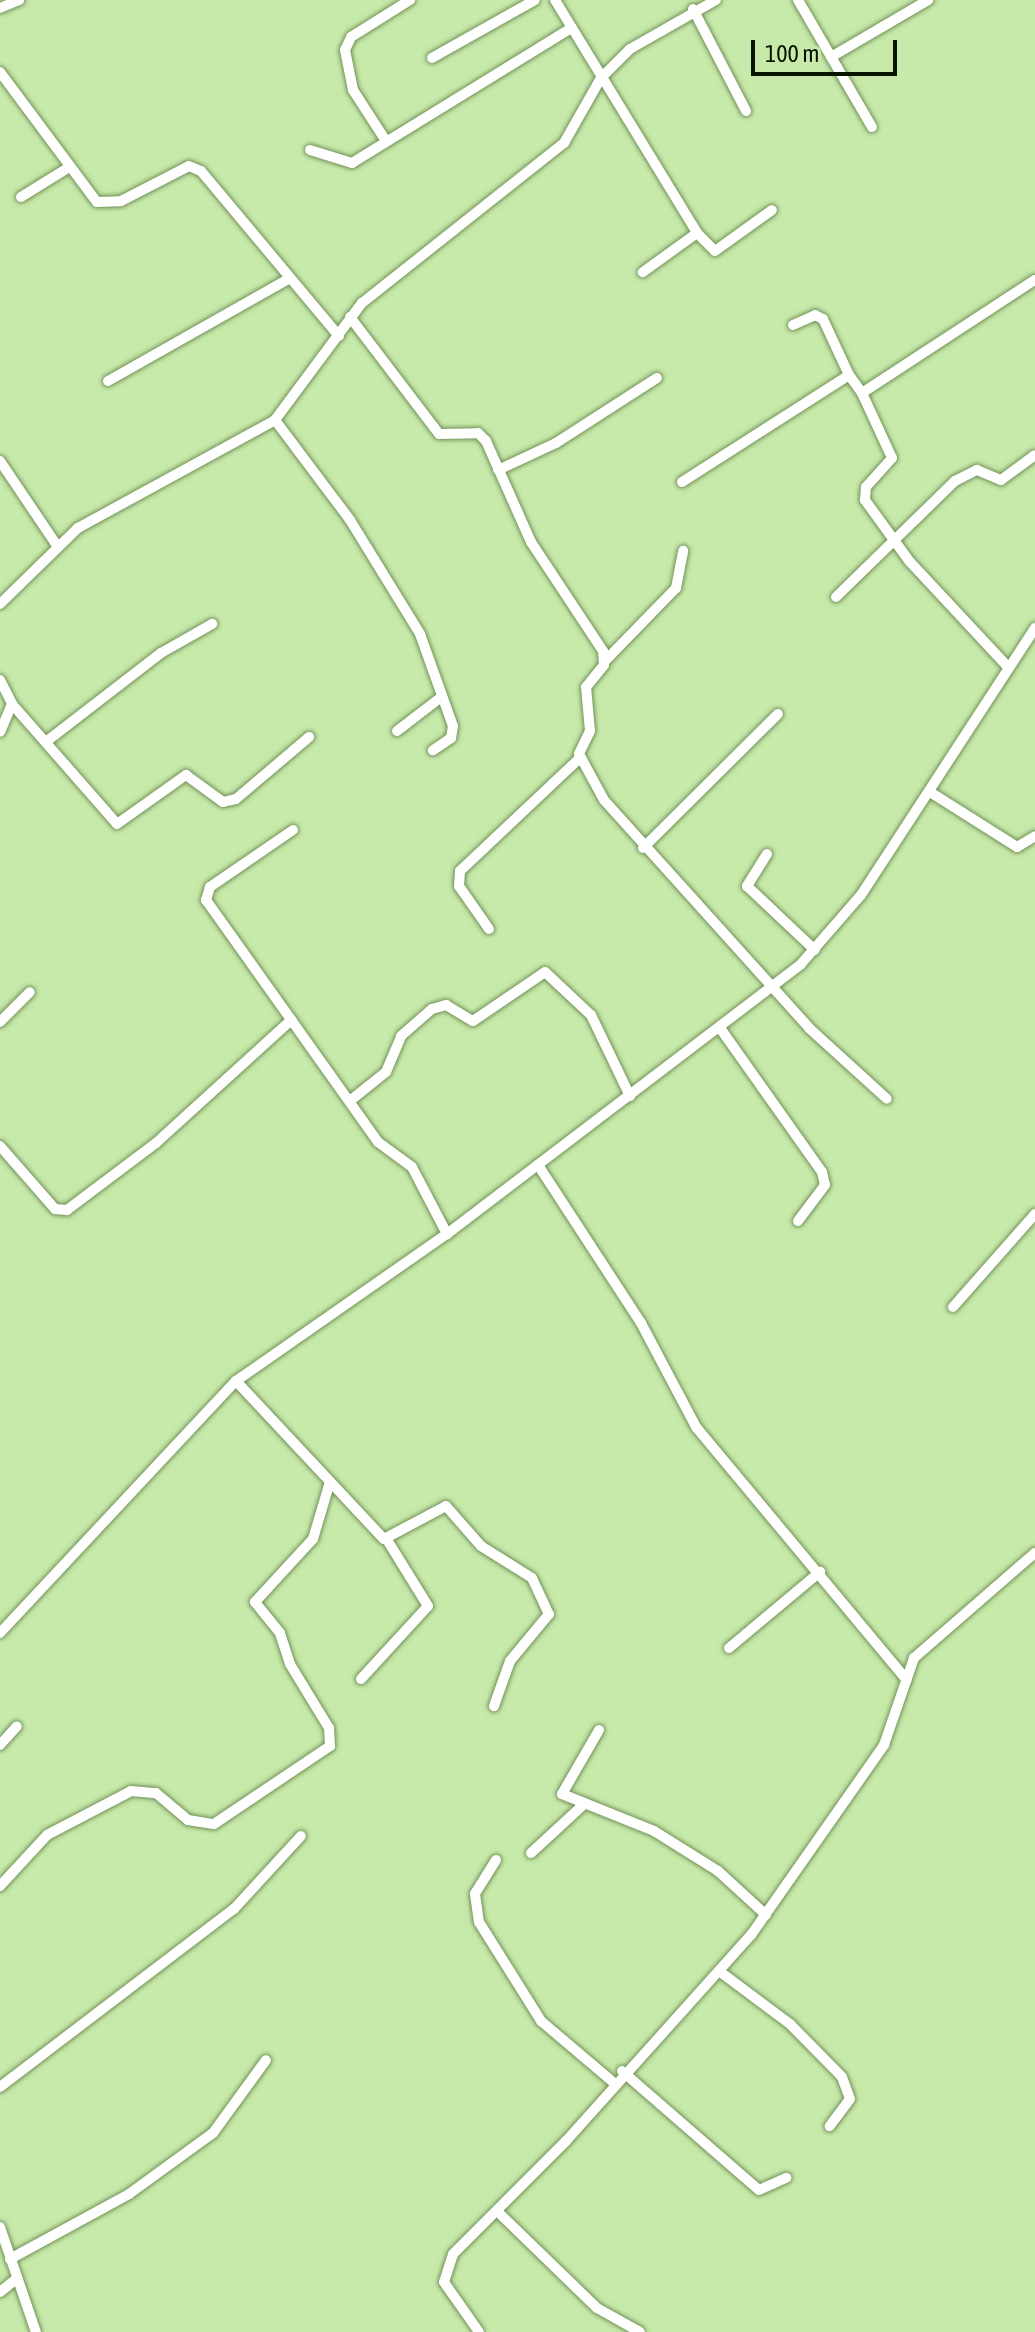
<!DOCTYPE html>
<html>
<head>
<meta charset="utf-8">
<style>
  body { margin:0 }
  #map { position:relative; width:1035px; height:2332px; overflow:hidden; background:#c7e9aa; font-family:"Asap Condensed",sans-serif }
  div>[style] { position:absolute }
  .roads { filter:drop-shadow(0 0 2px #739257) drop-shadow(0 0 2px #739257) }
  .minor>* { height:10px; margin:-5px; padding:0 5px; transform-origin:5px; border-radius:5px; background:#fff }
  span { translate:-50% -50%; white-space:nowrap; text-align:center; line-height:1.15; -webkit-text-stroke:6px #c7e9aa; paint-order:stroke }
  .scale { position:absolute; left:751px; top:40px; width:146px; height:36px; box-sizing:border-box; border:4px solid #081300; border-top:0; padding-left:10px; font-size:24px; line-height:28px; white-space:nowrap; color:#081300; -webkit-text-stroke:6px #c7e9aa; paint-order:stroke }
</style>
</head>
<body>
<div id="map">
  <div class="roads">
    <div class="minor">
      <i style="left:555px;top:0;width:273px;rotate:58.6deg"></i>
      <i style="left:697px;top:233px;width:67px;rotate:144.2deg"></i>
      <i style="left:798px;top:0;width:147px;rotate:59.8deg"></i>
      <i style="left:0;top:8px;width:21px;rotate:-23deg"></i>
      <i style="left:693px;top:9px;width:115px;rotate:62.5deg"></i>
      <i style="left:831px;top:57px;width:113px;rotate:-30.4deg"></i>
      <i style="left:432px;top:58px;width:118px;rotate:-29.4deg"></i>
      <i style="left:0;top:72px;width:162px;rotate:53.3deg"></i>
      <i style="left:97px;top:202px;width:24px;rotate:-2deg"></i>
      <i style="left:121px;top:201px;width:76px;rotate:-27.2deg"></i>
      <i style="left:189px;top:166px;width:13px;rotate:23deg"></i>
      <i style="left:201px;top:171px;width:215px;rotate:50.1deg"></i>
      <i style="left:386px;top:141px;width:61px;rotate:-122.9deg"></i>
      <i style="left:353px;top:90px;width:41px;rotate:-101.3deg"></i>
      <i style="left:345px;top:50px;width:14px;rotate:-65deg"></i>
      <i style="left:351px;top:37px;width:70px;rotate:-32.1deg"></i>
      <i style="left:310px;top:150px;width:44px;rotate:17.2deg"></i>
      <i style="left:352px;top:163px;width:256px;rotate:-31.6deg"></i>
      <i style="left:21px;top:197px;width:55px;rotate:-31.7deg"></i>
      <i style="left:697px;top:233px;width:25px;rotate:45deg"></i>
      <i style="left:715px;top:251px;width:70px;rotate:-35.7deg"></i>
      <i style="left:350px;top:317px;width:147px;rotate:52.7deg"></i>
      <i style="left:439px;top:434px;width:39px;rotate:-1deg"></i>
      <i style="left:478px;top:433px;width:11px;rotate:45deg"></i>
      <i style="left:486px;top:441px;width:111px;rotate:66deg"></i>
      <i style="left:531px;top:542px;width:131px;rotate:56.6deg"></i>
      <i style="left:603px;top:651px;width:14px;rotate:86deg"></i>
      <i style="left:604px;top:665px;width:28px;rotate:129deg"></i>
      <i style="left:586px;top:687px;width:44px;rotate:84.8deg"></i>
      <i style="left:590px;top:731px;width:25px;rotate:116deg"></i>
      <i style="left:579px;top:754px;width:52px;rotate:61.5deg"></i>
      <i style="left:604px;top:800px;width:307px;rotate:48deg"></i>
      <i style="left:809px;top:1028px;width:105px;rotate:42.3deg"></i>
      <i style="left:793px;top:325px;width:24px;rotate:-24deg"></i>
      <i style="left:815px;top:315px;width:9px;rotate:27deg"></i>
      <i style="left:823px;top:319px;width:62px;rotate:65.1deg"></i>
      <i style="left:108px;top:381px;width:207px;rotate:-29.5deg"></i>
      <i style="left:275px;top:420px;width:125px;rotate:53.1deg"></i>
      <i style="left:350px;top:520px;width:134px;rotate:58.4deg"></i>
      <i style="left:420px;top:634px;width:98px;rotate:70.3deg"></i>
      <i style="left:453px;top:726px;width:12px;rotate:99deg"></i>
      <i style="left:451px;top:738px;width:22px;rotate:146deg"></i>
      <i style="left:0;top:461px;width:104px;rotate:56deg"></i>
      <i style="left:498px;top:470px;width:64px;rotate:-25deg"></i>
      <i style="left:556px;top:443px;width:120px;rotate:-32.8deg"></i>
      <i style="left:682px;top:482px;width:198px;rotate:-32.6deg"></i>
      <i style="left:849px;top:375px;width:22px;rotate:54deg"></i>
      <i style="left:836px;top:597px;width:166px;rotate:-44.3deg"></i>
      <i style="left:955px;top:481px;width:25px;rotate:-27deg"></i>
      <i style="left:977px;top:470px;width:26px;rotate:23deg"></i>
      <i style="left:1001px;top:480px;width:42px;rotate:-36.3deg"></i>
      <i style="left:0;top:604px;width:109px;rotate:-44.3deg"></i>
      <i style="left:78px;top:528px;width:225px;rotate:-28.7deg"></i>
      <i style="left:275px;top:420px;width:146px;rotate:-53.4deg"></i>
      <i style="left:362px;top:303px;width:258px;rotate:-38.4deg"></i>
      <i style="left:564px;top:143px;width:75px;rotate:-60.4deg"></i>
      <i style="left:601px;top:78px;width:41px;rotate:-45deg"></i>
      <i style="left:630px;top:49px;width:99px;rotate:-29.7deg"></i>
      <i style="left:605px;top:661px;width:102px;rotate:-45.8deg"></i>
      <i style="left:676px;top:588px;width:38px;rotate:-79deg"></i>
      <i style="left:1008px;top:667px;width:144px;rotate:-133deg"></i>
      <i style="left:910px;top:562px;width:77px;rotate:-126deg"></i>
      <i style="left:865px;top:500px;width:13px;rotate:-86deg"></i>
      <i style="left:866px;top:487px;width:39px;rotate:-48deg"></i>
      <i style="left:892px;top:458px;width:72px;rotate:-114.8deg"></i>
      <i style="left:862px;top:393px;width:207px;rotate:-33.2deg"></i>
      <i style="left:0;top:680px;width:27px;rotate:63deg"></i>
      <i style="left:12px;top:704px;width:30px;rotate:113deg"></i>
      <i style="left:12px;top:704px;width:159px;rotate:48.8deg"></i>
      <i style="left:117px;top:824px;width:85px;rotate:-35.4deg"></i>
      <i style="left:186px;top:775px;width:46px;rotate:36.1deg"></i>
      <i style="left:223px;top:802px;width:13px;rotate:-13deg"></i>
      <i style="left:236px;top:799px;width:96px;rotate:-40.3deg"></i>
      <i style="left:397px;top:731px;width:54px;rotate:-37.5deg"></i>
      <i style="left:47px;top:741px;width:144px;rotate:-37.7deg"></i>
      <i style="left:161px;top:653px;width:59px;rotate:-29.6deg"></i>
      <i style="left:930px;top:792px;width:103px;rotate:32.3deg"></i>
      <i style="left:1017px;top:847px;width:21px;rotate:-31deg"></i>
      <i style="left:293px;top:830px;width:101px;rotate:145.5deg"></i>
      <i style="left:210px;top:887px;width:14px;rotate:107deg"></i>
      <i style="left:206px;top:900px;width:297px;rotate:54.6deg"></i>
      <i style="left:378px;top:1142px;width:42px;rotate:36.3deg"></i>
      <i style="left:412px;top:1167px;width:76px;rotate:62.4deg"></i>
      <i style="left:643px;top:848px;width:190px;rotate:-44.8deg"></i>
      <i style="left:767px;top:854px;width:38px;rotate:122deg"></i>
      <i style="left:747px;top:886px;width:93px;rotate:43.3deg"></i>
      <i style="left:489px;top:929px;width:52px;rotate:-124.9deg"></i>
      <i style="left:459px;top:886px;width:15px;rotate:-86deg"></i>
      <i style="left:460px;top:871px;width:163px;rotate:-43.3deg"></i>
      <i style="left:0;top:1022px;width:42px;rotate:-45deg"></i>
      <i style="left:720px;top:1028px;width:176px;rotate:54.7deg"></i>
      <i style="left:822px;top:1172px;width:13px;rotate:77deg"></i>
      <i style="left:825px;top:1185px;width:45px;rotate:126.9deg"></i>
      <i style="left:351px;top:1100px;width:45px;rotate:-38.7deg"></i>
      <i style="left:386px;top:1072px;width:39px;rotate:-67deg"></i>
      <i style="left:401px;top:1036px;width:41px;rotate:-41.1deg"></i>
      <i style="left:432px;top:1009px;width:15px;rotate:-16deg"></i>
      <i style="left:446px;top:1005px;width:31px;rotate:31deg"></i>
      <i style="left:473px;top:1021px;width:87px;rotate:-34.2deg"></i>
      <i style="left:545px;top:972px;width:63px;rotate:43.1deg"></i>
      <i style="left:591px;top:1015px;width:90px;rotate:64.3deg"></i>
      <i style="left:0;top:1146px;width:84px;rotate:48.9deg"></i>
      <i style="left:55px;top:1209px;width:12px;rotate:5deg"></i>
      <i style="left:67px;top:1210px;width:111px;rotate:-37deg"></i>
      <i style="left:156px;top:1143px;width:183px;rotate:-42.3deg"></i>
      <i style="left:538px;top:1165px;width:189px;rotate:56.9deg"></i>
      <i style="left:641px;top:1323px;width:118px;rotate:62.1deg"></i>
      <i style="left:696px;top:1427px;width:329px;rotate:50.2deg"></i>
      <i style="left:953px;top:1307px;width:124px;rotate:-48.6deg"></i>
      <i style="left:236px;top:1381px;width:216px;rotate:46.9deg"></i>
      <i style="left:384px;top:1539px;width:70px;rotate:-28deg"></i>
      <i style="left:446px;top:1506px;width:53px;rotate:48.8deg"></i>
      <i style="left:481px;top:1546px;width:60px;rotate:32.1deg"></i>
      <i style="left:532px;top:1578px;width:40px;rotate:65deg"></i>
      <i style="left:549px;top:1614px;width:61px;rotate:129.7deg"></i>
      <i style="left:510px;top:1661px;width:48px;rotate:109.6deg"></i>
      <i style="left:0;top:1633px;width:345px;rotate:-46.9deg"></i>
      <i style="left:236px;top:1381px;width:257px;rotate:-34.9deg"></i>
      <i style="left:447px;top:1234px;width:445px;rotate:-37.3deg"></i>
      <i style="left:801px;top:964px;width:91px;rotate:-49deg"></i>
      <i style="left:861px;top:895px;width:319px;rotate:-56.9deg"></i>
      <i style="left:729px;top:1648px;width:119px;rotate:-39.9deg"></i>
      <i style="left:361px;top:1679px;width:99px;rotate:-47.5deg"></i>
      <i style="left:428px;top:1606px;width:78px;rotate:-121.8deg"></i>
      <i style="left:599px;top:1730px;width:74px;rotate:120deg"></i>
      <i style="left:562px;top:1794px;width:99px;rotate:21.9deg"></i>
      <i style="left:654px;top:1831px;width:75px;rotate:32deg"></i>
      <i style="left:718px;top:1871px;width:65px;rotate:42.5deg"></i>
      <i style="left:0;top:1745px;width:25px;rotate:-48deg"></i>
      <i style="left:531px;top:1853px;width:69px;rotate:-42.7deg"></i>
      <i style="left:496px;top:1860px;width:40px;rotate:122deg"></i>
      <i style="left:475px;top:1894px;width:28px;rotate:82deg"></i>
      <i style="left:479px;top:1922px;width:117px;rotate:57.9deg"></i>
      <i style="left:541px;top:2021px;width:94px;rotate:40.3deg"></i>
      <i style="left:0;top:1886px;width:69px;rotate:-47.3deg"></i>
      <i style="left:47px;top:1835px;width:95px;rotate:-27.6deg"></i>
      <i style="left:131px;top:1791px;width:25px;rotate:5deg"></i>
      <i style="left:156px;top:1793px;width:42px;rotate:40.2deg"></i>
      <i style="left:188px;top:1820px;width:26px;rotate:9deg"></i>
      <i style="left:214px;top:1824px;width:140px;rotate:-33.9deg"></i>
      <i style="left:330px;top:1746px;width:18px;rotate:-93deg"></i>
      <i style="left:329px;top:1728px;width:75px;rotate:-121.4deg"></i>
      <i style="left:290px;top:1664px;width:33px;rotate:-108deg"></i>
      <i style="left:280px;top:1633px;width:40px;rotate:-129deg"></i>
      <i style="left:255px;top:1602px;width:86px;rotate:-47.4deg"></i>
      <i style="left:313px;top:1539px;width:56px;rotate:-73.5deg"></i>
      <i style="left:719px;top:1971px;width:89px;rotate:36.7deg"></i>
      <i style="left:790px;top:2024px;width:74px;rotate:45.5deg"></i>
      <i style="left:842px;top:2077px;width:23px;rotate:70deg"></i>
      <i style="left:850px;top:2099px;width:34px;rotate:127deg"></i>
      <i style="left:622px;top:2071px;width:181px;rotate:41deg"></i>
      <i style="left:759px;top:2190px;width:30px;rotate:-24deg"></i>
      <i style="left:0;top:2087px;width:294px;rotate:-37.3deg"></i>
      <i style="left:234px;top:1909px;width:99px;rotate:-47.5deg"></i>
      <i style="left:498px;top:2212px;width:138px;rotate:44.1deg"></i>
      <i style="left:597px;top:2308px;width:49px;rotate:29.2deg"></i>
      <i style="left:0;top:2227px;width:111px;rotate:71.1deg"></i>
      <i style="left:10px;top:2259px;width:136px;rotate:-28.6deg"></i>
      <i style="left:129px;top:2194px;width:104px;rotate:-36deg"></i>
      <i style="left:213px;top:2133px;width:90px;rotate:-54deg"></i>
      <i style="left:0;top:2292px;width:21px;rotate:-39deg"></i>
      <i style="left:479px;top:2332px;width:61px;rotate:-125deg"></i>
      <i style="left:444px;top:2282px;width:29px;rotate:-72deg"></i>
      <i style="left:453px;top:2254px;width:160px;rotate:-45deg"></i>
      <i style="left:566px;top:2141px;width:277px;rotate:-48.1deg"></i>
      <i style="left:751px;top:1935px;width:232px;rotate:-55deg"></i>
      <i style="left:884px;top:1745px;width:92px;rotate:-71deg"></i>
      <i style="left:914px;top:1658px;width:160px;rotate:-41deg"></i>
    </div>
  </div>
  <div class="scale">100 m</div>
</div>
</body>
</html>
